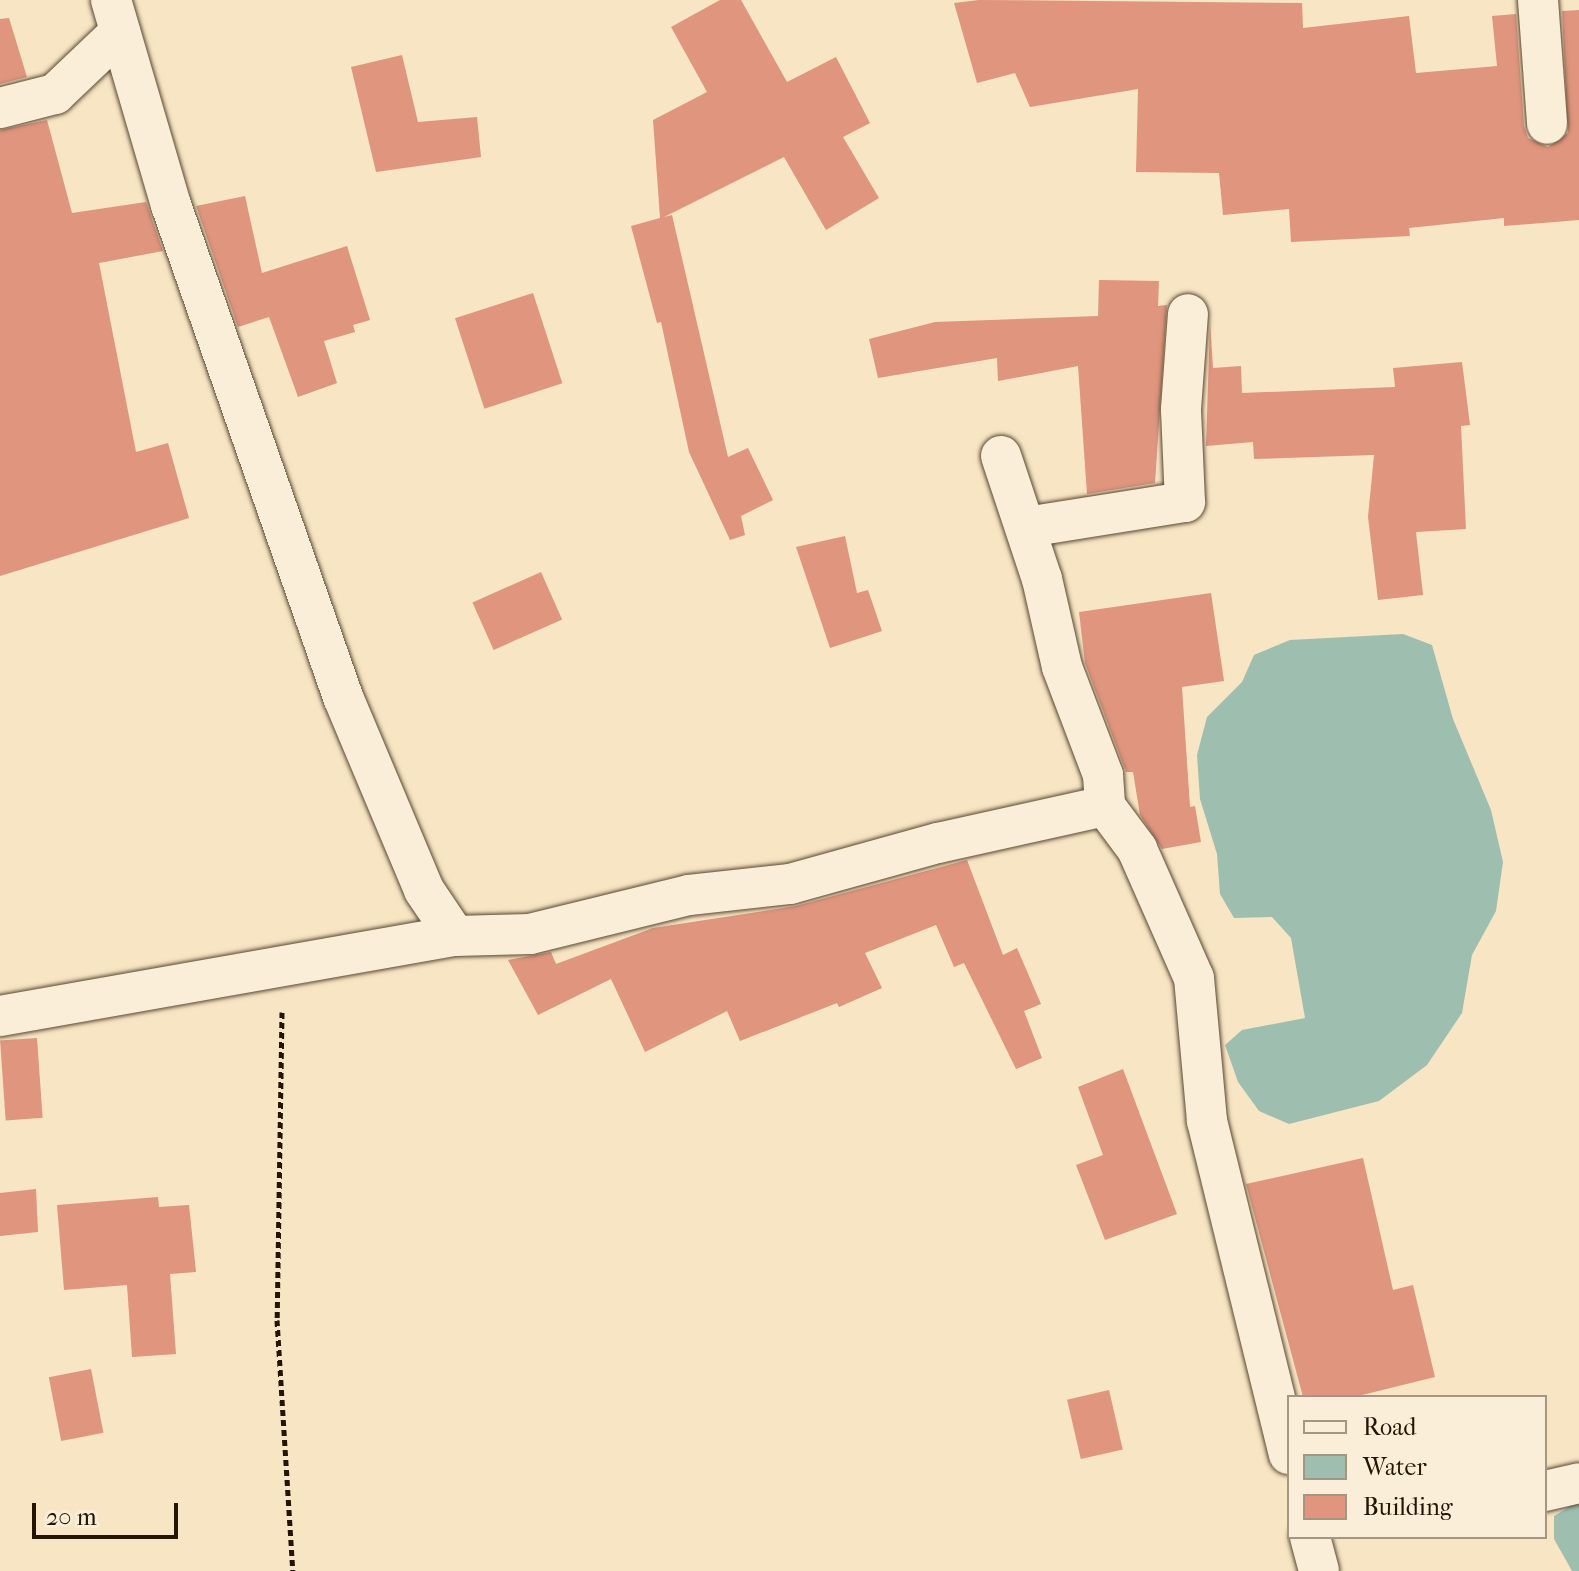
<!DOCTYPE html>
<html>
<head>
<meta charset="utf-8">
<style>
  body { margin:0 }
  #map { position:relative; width:1579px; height:1571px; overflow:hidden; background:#f7e5c3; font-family:"IM FELL French Canon",serif }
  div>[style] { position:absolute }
  .water>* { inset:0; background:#9ebfb0 }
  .building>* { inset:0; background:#df957e; transform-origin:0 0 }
  .path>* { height:5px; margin-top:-2.5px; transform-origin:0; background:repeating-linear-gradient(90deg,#241400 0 6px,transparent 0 10px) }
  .roads { filter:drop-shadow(0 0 2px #594831) drop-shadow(0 0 2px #594831) }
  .minor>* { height:40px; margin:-20px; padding:0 20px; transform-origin:20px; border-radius:20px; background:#faeed8 }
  span { translate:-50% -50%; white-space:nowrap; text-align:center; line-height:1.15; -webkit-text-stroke:6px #faeed8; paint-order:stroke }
  .legend { position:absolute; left:1287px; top:1395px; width:260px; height:144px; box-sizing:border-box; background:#faeed8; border:2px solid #a49782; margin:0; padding:10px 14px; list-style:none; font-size:24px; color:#241400 }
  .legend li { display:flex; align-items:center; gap:16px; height:40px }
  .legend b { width:40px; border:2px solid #a49782 }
  .scale { position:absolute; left:32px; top:1503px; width:146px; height:36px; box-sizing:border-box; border:4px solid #241400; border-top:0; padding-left:10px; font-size:24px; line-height:28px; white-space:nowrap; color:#241400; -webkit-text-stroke:6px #faeed8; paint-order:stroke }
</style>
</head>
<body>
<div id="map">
  <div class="water">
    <i style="clip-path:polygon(1403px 634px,1432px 645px,1453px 719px,1491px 810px,1503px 862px,1496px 911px,1472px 955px,1462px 1013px,1427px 1065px,1379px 1101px,1289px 1124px,1259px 1111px,1238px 1082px,1225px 1045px,1242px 1030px,1305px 1018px,1291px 938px,1272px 917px,1234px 918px,1220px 894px,1217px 854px,1200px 799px,1197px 755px,1207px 717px,1242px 682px,1254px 655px,1290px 640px)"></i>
    <i style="clip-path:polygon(1579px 1501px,1579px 1571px,1572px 1571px,1554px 1539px,1554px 1516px)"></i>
  </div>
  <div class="building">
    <i style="clip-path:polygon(720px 0,741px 0,787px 82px,836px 57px,870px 123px,843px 137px,879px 198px,826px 230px,784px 157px,664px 217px,672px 215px,728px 457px,748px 448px,773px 500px,741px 516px,745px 535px,730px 540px,689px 452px,661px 322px,657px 323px,631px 226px,660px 218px,653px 120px,707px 92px,671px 27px)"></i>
    <i style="clip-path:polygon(979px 0,1302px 3px,1303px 28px,1409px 16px,1416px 73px,1497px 66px,1492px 16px,1516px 14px,1524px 126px,1528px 138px,1548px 147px,1568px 133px,1562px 11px,1579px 10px,1579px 220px,1504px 226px,1504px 218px,1409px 228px,1410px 236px,1291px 242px,1289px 209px,1223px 215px,1219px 173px,1136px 172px,1138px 89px,1030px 107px,1015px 73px,977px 83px,954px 3px)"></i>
    <i style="clip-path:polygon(9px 18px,27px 77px,0 84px,0 19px)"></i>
    <i style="clip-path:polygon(402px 55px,418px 122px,477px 117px,481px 157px,376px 172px,351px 67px)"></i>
    <i style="clip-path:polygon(47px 120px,72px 213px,146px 202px,163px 251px,99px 263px,136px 452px,168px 443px,189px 518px,0 576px,0 130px)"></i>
    <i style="clip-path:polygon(245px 196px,262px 273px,347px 246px,370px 320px,353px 325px,355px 332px,324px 341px,337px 383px,298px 397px,269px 317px,238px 327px,196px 206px)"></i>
    <i style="clip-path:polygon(1099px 280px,1159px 281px,1158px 306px,1167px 305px,1155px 483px,1087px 494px,1078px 366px,998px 381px,997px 358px,878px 378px,869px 339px,935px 322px,1098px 316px)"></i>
    <i style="left:533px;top:293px;width:95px;height:82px;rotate:72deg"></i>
    <i style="clip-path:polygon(1210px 322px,1213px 368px,1241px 366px,1242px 393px,1395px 387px,1393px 368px,1462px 362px,1470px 425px,1461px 426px,1466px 529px,1416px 532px,1423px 595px,1378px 600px,1368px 517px,1374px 455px,1254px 459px,1253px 442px,1206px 446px)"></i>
    <i style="clip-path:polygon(845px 536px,857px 593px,868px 590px,882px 631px,830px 648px,796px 547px)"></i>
    <i style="left:541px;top:572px;width:52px;height:75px;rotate:66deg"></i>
    <i style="clip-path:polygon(1211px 593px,1224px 681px,1182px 687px,1190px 807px,1195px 806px,1201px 842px,1162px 849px,1140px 815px,1133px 772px,1126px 772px,1085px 663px,1079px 612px)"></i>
    <i style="clip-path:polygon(967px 860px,1003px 955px,1017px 948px,1041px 1004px,1024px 1011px,1042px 1058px,1016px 1069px,964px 963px,954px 967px,936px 925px,865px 953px,882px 988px,839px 1007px,837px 1003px,740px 1041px,727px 1011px,645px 1052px,611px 979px,538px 1015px,508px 960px,551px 952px,556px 964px,653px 928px,796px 906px)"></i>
    <i style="left:37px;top:1038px;width:80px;height:37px;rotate:86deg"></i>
    <i style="clip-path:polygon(1123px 1069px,1177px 1214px,1105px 1240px,1076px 1165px,1103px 1155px,1078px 1087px)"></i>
    <i style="clip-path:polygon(1363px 1158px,1393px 1290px,1413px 1285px,1435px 1377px,1354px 1397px,1303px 1397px,1246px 1184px)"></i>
    <i style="clip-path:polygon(36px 1189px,38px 1232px,0 1236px,0 1193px)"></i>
    <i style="clip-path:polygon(158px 1197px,159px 1207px,189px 1205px,196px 1272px,170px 1274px,176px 1354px,132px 1357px,127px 1285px,64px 1290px,57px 1205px)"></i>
    <i style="left:91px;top:1369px;width:65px;height:43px;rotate:79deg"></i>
    <i style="left:1109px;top:1390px;width:61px;height:43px;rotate:77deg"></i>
  </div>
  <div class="path">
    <i style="left:282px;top:1012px;width:308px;rotate:90.9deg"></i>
    <i style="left:277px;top:1320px;width:252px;rotate:86.4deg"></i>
  </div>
  <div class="roads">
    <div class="minor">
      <i style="left:111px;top:0;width:214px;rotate:73.7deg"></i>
      <i style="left:171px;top:205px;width:521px;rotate:70.73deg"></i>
      <i style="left:343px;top:697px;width:209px;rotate:67.2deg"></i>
      <i style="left:424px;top:890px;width:55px;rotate:56deg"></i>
      <i style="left:455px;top:936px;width:75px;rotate:-1.5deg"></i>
      <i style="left:530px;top:934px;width:164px;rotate:-13.8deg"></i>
      <i style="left:689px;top:895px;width:102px;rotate:-6.2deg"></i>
      <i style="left:790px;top:884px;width:154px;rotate:-15.5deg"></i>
      <i style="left:938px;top:843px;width:171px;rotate:-12.5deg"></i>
      <i style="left:1105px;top:806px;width:54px;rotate:53.3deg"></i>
      <i style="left:1137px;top:849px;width:141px;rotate:66.2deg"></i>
      <i style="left:1194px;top:978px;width:144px;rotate:84.8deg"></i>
      <i style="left:1207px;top:1121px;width:343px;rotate:76.2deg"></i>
      <i style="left:1538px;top:0;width:124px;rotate:85.8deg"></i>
      <i style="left:0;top:108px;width:57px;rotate:-14.3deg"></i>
      <i style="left:55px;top:94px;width:90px;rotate:-43.6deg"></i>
      <i style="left:1001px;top:456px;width:130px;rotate:71.6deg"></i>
      <i style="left:1042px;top:579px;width:90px;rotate:77.2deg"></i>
      <i style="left:1062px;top:667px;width:116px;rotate:69.2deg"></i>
      <i style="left:1103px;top:775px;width:31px;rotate:86deg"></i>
      <i style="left:1027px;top:527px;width:160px;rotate:-9deg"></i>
      <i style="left:1185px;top:502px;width:93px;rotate:-92.5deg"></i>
      <i style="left:1181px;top:409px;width:95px;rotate:-85.8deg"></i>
      <i style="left:0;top:1016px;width:462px;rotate:-10deg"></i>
      <i style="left:1545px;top:1491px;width:35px;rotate:-13deg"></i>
      <i style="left:1310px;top:1537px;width:35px;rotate:75deg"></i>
    </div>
  </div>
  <ul class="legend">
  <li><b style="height:10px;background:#faeed8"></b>Road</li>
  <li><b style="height:22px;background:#9ebfb0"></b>Water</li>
  <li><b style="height:22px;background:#df957e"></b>Building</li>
  </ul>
  <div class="scale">20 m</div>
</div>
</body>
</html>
